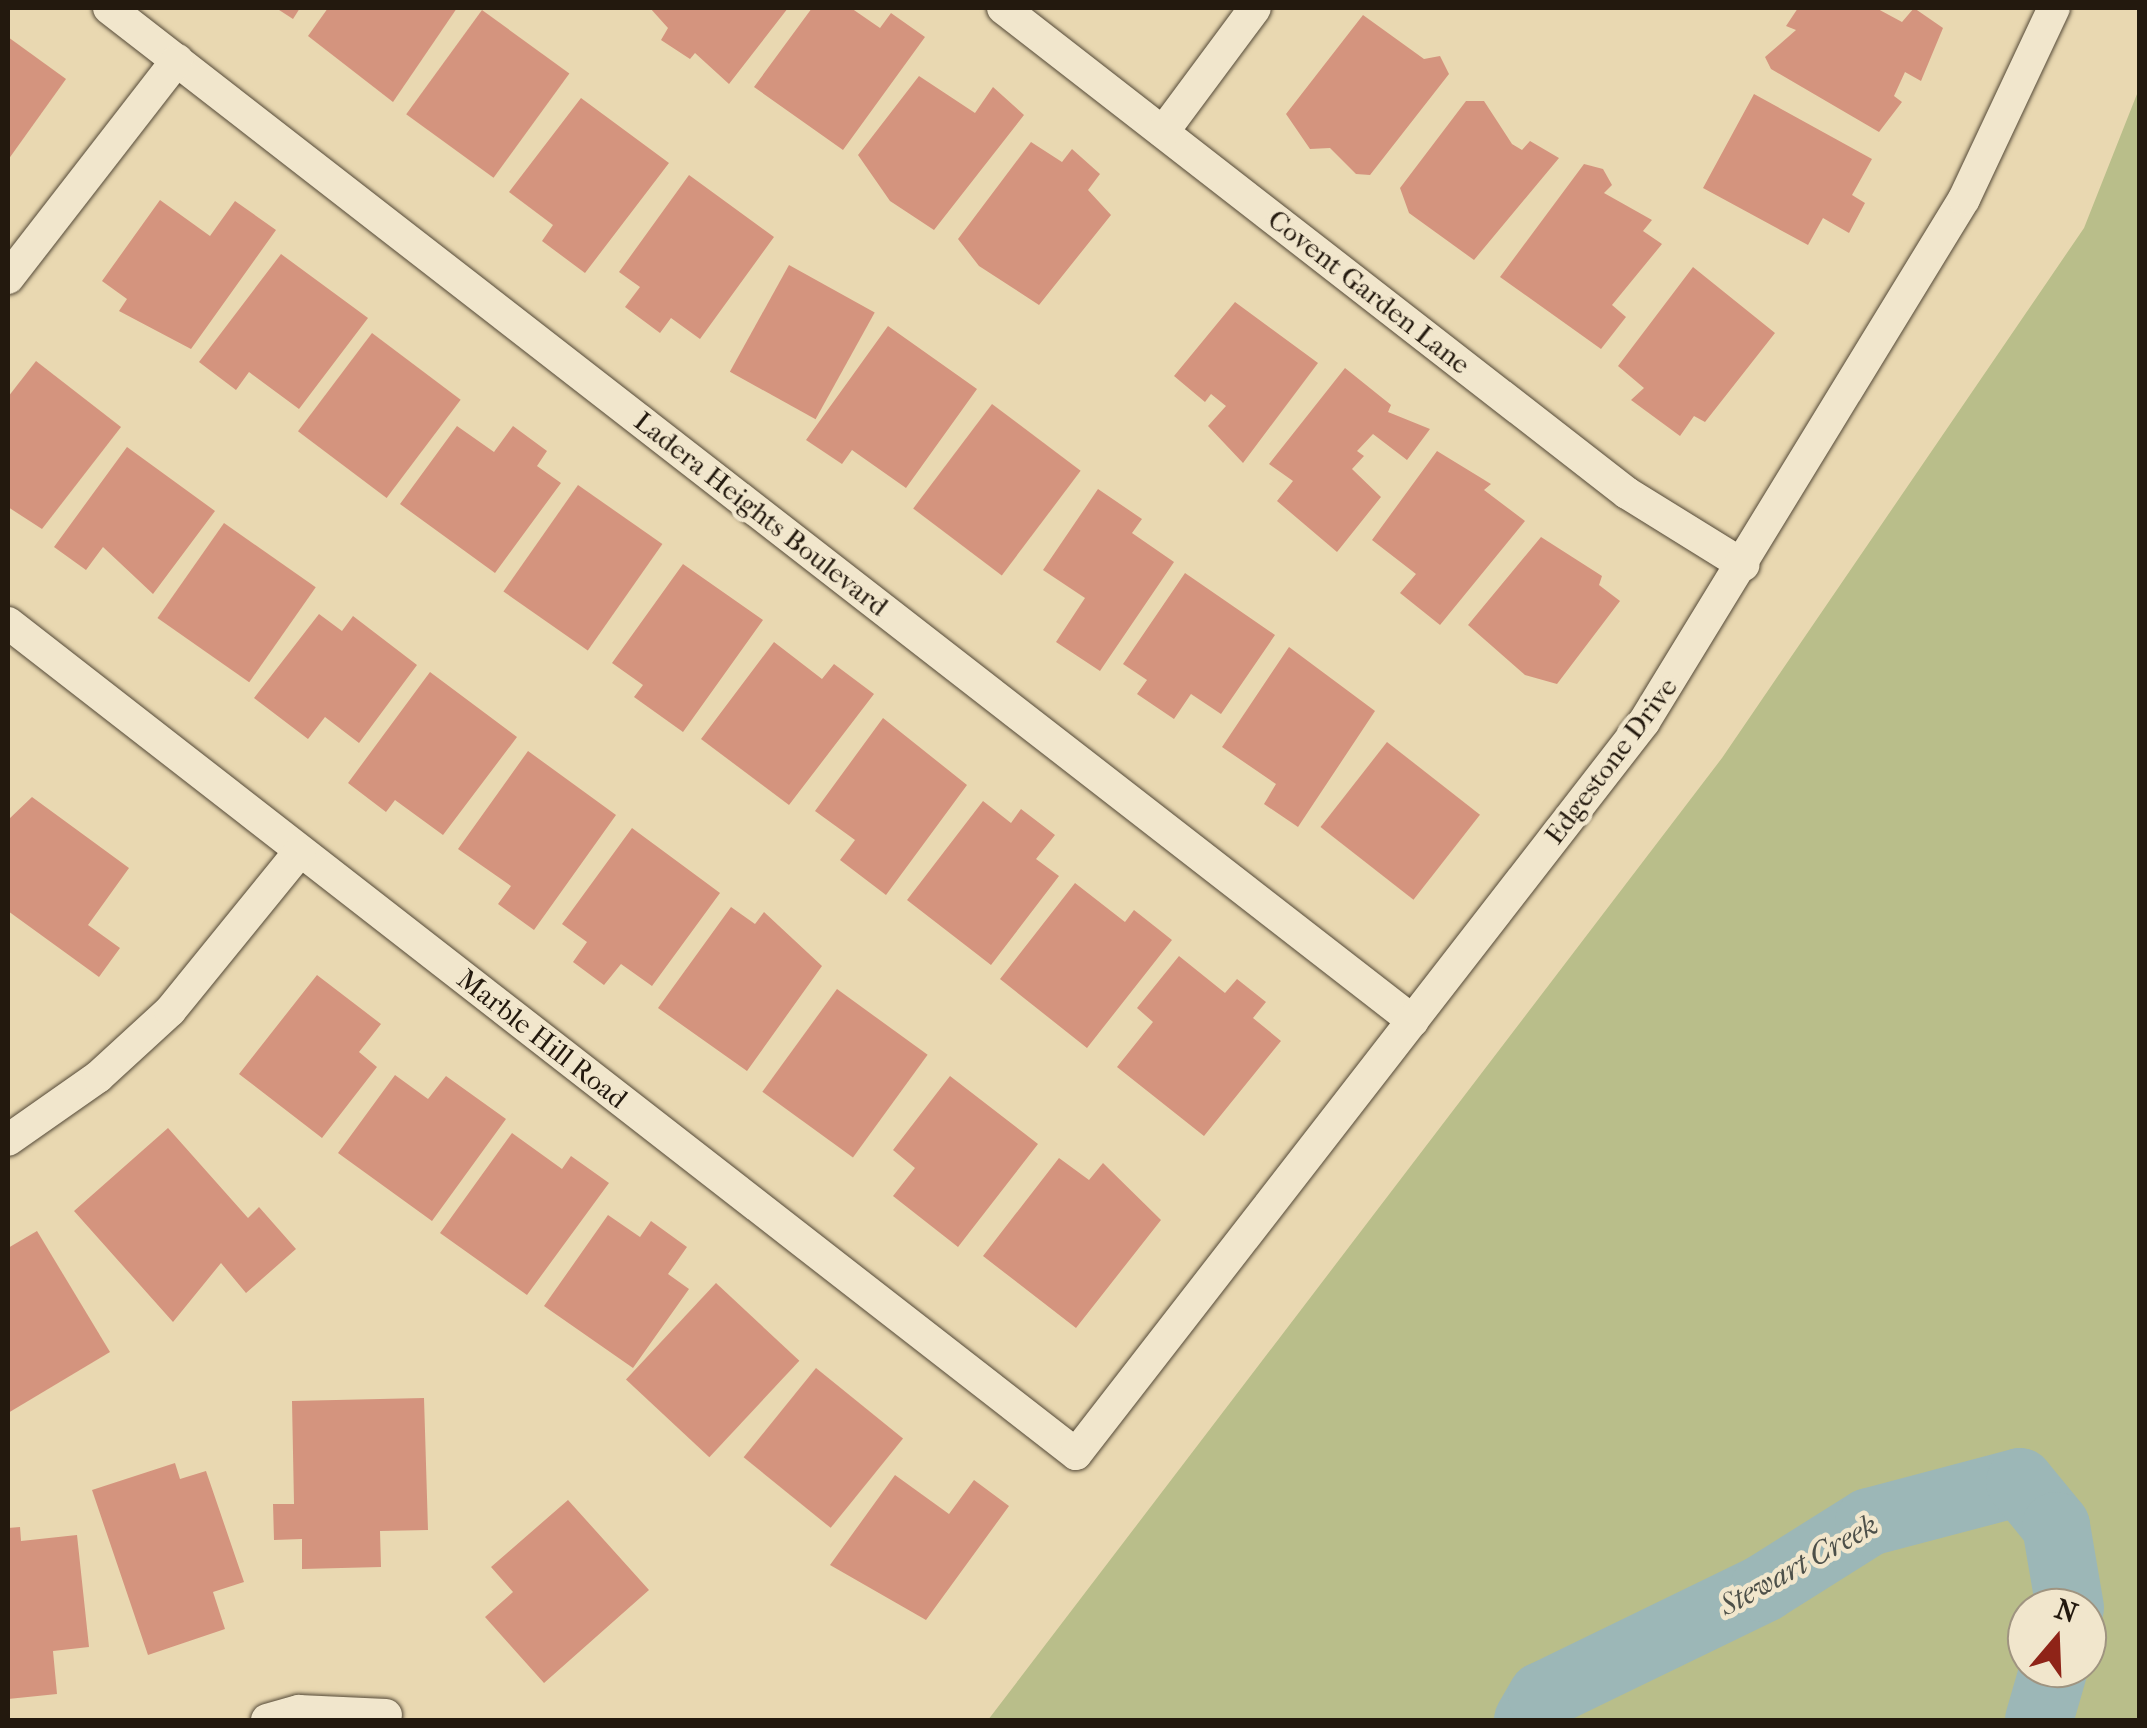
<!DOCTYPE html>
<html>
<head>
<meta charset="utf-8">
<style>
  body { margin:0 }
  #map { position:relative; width:2147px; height:1728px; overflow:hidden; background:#e9d8b1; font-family:"IM FELL French Canon",serif }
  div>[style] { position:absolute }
  .green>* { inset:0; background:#b9be8a }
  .river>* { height:68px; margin:-34px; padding:0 34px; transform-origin:34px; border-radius:34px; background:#9cb7b7 }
  .building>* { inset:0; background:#d4947e; transform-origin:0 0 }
  .roads { filter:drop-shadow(0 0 2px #544937) drop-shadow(0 0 2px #544937) }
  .minor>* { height:32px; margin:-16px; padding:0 16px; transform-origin:16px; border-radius:16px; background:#f1e6cc }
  span { translate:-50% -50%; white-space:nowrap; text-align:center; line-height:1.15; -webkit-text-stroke:9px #f1e6cc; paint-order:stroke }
  .street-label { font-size:28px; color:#23190e }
  .water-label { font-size:30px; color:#4d5049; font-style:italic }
  .frame { position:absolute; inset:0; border:10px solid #23190e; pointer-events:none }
  .north { position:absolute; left:2007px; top:1588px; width:100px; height:100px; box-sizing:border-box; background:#f1e6cc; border:2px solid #9f9480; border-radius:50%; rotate:19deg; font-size:28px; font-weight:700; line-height:40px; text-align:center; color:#23190e }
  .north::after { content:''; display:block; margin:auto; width:35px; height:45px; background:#8f2418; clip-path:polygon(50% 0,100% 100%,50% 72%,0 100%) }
</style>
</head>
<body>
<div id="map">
  <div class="green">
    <i style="clip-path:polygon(evenodd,2139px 89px,2139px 1720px,988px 1720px,1722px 758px,2084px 228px,2139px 89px,2027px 1608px,2087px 1608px,2087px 1668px,2027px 1668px,2027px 1608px)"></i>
  </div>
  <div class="river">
    <i style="left:1528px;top:1720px;width:28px;rotate:-60deg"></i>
    <i style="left:1542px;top:1696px;width:247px;rotate:-25.9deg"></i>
    <i style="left:1764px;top:1588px;width:124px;rotate:-32.2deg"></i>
    <i style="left:1869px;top:1522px;width:156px;rotate:-14.8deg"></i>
    <i style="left:2020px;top:1482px;width:57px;rotate:50.7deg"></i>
    <i style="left:2056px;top:1526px;width:83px;rotate:80.3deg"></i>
    <i style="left:2039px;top:1720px;width:54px;rotate:-73.9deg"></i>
  </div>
  <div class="building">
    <i style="clip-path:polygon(276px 8px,300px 8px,293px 19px)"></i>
    <i style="clip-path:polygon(328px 8px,457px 8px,393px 102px,308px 36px)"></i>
    <i style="clip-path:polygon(650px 8px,788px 8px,729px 84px,695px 53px,690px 59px,661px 40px,668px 28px)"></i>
    <i style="clip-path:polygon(812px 8px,851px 8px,880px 28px,891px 13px,925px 37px,843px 150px,754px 87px)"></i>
    <i style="clip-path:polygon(1798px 8px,1876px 8px,1902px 22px,1914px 8px,1943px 28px,1921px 81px,1905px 72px,1894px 96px,1902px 102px,1879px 132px,1771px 69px,1765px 57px,1796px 30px,1786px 26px)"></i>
    <i style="left:482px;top:10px;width:108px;height:129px;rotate:36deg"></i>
    <i style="clip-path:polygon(1363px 15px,1424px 59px,1440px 56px,1449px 74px,1370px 175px,1356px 174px,1330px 148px,1310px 149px,1286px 114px)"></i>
    <i style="clip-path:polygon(8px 37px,66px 79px,8px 160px)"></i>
    <i style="clip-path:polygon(919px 76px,975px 113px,993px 87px,1024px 115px,934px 230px,890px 201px,858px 155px)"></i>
    <i style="clip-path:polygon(1754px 94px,1872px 159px,1852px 195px,1865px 203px,1849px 233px,1823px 218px,1808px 245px,1703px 188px)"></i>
    <i style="clip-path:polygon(581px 98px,669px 163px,585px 273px,542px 241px,553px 225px,509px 192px)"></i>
    <i style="clip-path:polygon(1466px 101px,1484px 101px,1512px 144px,1522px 150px,1530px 141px,1559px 158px,1474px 260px,1409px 213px,1400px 188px)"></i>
    <i style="clip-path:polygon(1031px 142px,1062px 162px,1072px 149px,1100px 174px,1088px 190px,1111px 215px,1039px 305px,979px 266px,958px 239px)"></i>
    <i style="clip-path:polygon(1584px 164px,1603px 169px,1612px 185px,1604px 193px,1652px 220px,1643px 231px,1662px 244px,1612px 305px,1626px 317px,1601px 349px,1500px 277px)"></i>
    <i style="clip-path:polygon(689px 175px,774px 237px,700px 339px,671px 318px,660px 333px,625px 307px,640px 287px,619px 272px)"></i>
    <i style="clip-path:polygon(160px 200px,210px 236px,235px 201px,276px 230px,191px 349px,119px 311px,127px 299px,102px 281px)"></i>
    <i style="clip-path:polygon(281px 254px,368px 318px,299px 409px,249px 372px,236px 390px,199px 362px)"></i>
    <i style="left:789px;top:265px;width:98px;height:122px;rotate:29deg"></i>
    <i style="clip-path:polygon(1693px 267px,1775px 333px,1705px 422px,1694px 416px,1680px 436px,1631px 400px,1644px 388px,1618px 366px)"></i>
    <i style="clip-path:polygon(1235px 302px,1318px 363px,1243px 463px,1208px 426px,1226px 406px,1211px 394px,1205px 402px,1174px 376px)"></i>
    <i style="clip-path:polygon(888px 326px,977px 389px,906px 488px,852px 450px,842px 464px,806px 440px)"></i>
    <i style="left:372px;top:333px;width:111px;height:123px;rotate:37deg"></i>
    <i style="clip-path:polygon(36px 361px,121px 427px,42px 529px,8px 507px,8px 397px)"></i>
    <i style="clip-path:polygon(1345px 368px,1391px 405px,1388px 412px,1430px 429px,1407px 460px,1373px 434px,1357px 451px,1364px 456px,1352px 469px,1381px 497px,1337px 552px,1277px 501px,1293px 481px,1269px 464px)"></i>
    <i style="left:992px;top:404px;width:111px;height:131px;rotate:37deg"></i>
    <i style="clip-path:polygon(457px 426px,494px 452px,513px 426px,547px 451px,537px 466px,561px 483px,495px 573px,400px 504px)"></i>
    <i style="clip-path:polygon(127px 447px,215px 511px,153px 594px,103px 547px,86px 570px,54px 547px)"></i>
    <i style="clip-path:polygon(1437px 451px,1491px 484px,1484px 490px,1525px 521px,1440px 625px,1400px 593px,1416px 574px,1372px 540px)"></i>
    <i style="left:578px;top:485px;width:103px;height:130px;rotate:35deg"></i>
    <i style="clip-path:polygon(1098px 489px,1142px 519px,1132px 533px,1174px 562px,1100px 671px,1056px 642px,1085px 598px,1043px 570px)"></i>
    <i style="left:224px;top:523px;width:112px;height:116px;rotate:35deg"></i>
    <i style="clip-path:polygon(1541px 537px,1602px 576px,1599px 585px,1620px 601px,1557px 684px,1525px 675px,1468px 625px)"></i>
    <i style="clip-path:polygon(683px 564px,763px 620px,683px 732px,634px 697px,643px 685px,612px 663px)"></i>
    <i style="clip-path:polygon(1185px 573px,1275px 635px,1221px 714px,1191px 694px,1174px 719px,1137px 694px,1147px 680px,1123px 664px)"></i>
    <i style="clip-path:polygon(319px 614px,342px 631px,353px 616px,417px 665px,359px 743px,325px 717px,308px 739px,254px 698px)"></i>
    <i style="clip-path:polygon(774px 642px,822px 679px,834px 664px,874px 694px,789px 805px,701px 739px)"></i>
    <i style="clip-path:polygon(1289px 647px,1375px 711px,1298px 827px,1264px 804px,1276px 784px,1222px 747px)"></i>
    <i style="clip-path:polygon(430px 672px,517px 737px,443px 835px,395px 800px,386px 812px,348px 783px)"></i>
    <i style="clip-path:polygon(883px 718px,967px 785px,886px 895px,840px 860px,855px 840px,815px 811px)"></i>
    <i style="left:1387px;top:742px;width:118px;height:108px;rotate:38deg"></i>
    <i style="clip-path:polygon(528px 751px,616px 815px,534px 930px,498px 904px,511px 886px,458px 849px)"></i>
    <i style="clip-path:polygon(32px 797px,129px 868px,88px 925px,120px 948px,99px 977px,8px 911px,8px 820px)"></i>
    <i style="clip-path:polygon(983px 801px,1011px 823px,1021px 809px,1055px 835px,1036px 859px,1059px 876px,991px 965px,907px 900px)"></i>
    <i style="clip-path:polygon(632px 828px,720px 893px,652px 986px,621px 964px,604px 985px,573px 962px,587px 942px,562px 924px)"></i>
    <i style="clip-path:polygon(1075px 883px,1125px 922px,1134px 910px,1172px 940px,1087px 1048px,1000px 979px)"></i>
    <i style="clip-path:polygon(731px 907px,755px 924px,764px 912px,822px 966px,747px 1071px,658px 1008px)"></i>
    <i style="clip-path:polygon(1179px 956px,1225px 993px,1237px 979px,1266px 1002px,1253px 1018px,1281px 1041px,1204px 1136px,1117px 1067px,1153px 1022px,1137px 1008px)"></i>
    <i style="clip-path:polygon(317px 975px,381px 1024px,359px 1052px,377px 1067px,322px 1138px,239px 1074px)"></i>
    <i style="left:837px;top:989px;width:112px;height:127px;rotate:36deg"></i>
    <i style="clip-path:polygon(395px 1075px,428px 1099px,446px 1076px,506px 1119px,432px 1221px,338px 1153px)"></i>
    <i style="clip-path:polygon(950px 1076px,1038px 1144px,958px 1247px,893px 1196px,915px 1168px,893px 1150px)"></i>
    <i style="clip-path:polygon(168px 1128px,248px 1218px,259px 1207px,296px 1249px,246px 1293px,221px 1263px,173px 1322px,74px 1211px)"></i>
    <i style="clip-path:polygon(512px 1133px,562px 1169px,571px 1156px,609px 1183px,527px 1295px,440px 1233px)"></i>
    <i style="clip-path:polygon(1059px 1158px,1089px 1180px,1103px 1163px,1161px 1220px,1076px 1328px,983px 1256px)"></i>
    <i style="clip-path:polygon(608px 1215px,640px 1237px,651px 1221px,687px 1247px,668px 1274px,689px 1289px,633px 1368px,544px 1306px)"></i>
    <i style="clip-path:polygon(37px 1231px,110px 1352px,8px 1413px,8px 1248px)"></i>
    <i style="left:716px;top:1283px;width:114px;height:132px;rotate:43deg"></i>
    <i style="left:816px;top:1368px;width:112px;height:115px;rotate:39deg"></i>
    <i style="clip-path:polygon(424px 1398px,428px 1530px,380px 1531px,381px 1567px,302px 1569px,302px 1539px,274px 1540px,273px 1504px,294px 1504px,292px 1401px)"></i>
    <i style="clip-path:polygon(175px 1463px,180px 1479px,206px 1471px,244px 1582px,213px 1592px,225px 1629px,148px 1655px,92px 1490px)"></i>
    <i style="clip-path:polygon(895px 1475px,949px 1514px,974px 1480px,1009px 1506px,926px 1620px,830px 1565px)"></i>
    <i style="clip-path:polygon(568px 1500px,649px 1590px,544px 1683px,485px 1617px,513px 1592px,491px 1567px)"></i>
    <i style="clip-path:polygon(20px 1527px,21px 1541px,77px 1535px,89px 1647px,53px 1651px,57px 1694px,8px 1699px,8px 1528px)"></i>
  </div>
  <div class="roads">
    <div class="minor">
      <i style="left:109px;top:8px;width:1651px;rotate:37.84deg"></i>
      <i style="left:1003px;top:8px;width:790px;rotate:37.86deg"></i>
      <i style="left:1627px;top:493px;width:137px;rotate:31.8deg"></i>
      <i style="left:1163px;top:132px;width:154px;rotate:-53.4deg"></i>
      <i style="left:8px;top:278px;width:276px;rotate:-52.2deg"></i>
      <i style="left:8px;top:623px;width:1353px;rotate:37.89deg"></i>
      <i style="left:1076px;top:1454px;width:927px;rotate:-52.19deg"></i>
      <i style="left:1644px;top:722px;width:613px;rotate:-58.54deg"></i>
      <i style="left:1964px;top:199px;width:211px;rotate:-64.8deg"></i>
      <i style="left:8px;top:1140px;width:110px;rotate:-35deg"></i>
      <i style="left:98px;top:1077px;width:98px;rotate:-42.5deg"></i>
      <i style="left:170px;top:1011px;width:206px;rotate:-50.9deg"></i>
      <i style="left:267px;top:1720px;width:33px;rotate:-16deg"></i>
      <i style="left:299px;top:1711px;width:87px;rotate:2.6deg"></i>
    </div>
  </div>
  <div class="street-label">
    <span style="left:1369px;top:292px;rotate:38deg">Covent Garden Lane</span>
    <span style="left:761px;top:514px;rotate:38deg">Ladera Heights Boulevard</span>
    <span style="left:1611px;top:761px;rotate:-53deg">Edgestone Drive</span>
    <span style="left:542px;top:1039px;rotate:38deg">Marble Hill Road</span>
  </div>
  <div class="water-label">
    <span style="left:1799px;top:1566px;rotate:-29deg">Stewart Creek</span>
  </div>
  <div class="frame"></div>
  <div class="north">N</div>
</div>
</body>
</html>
